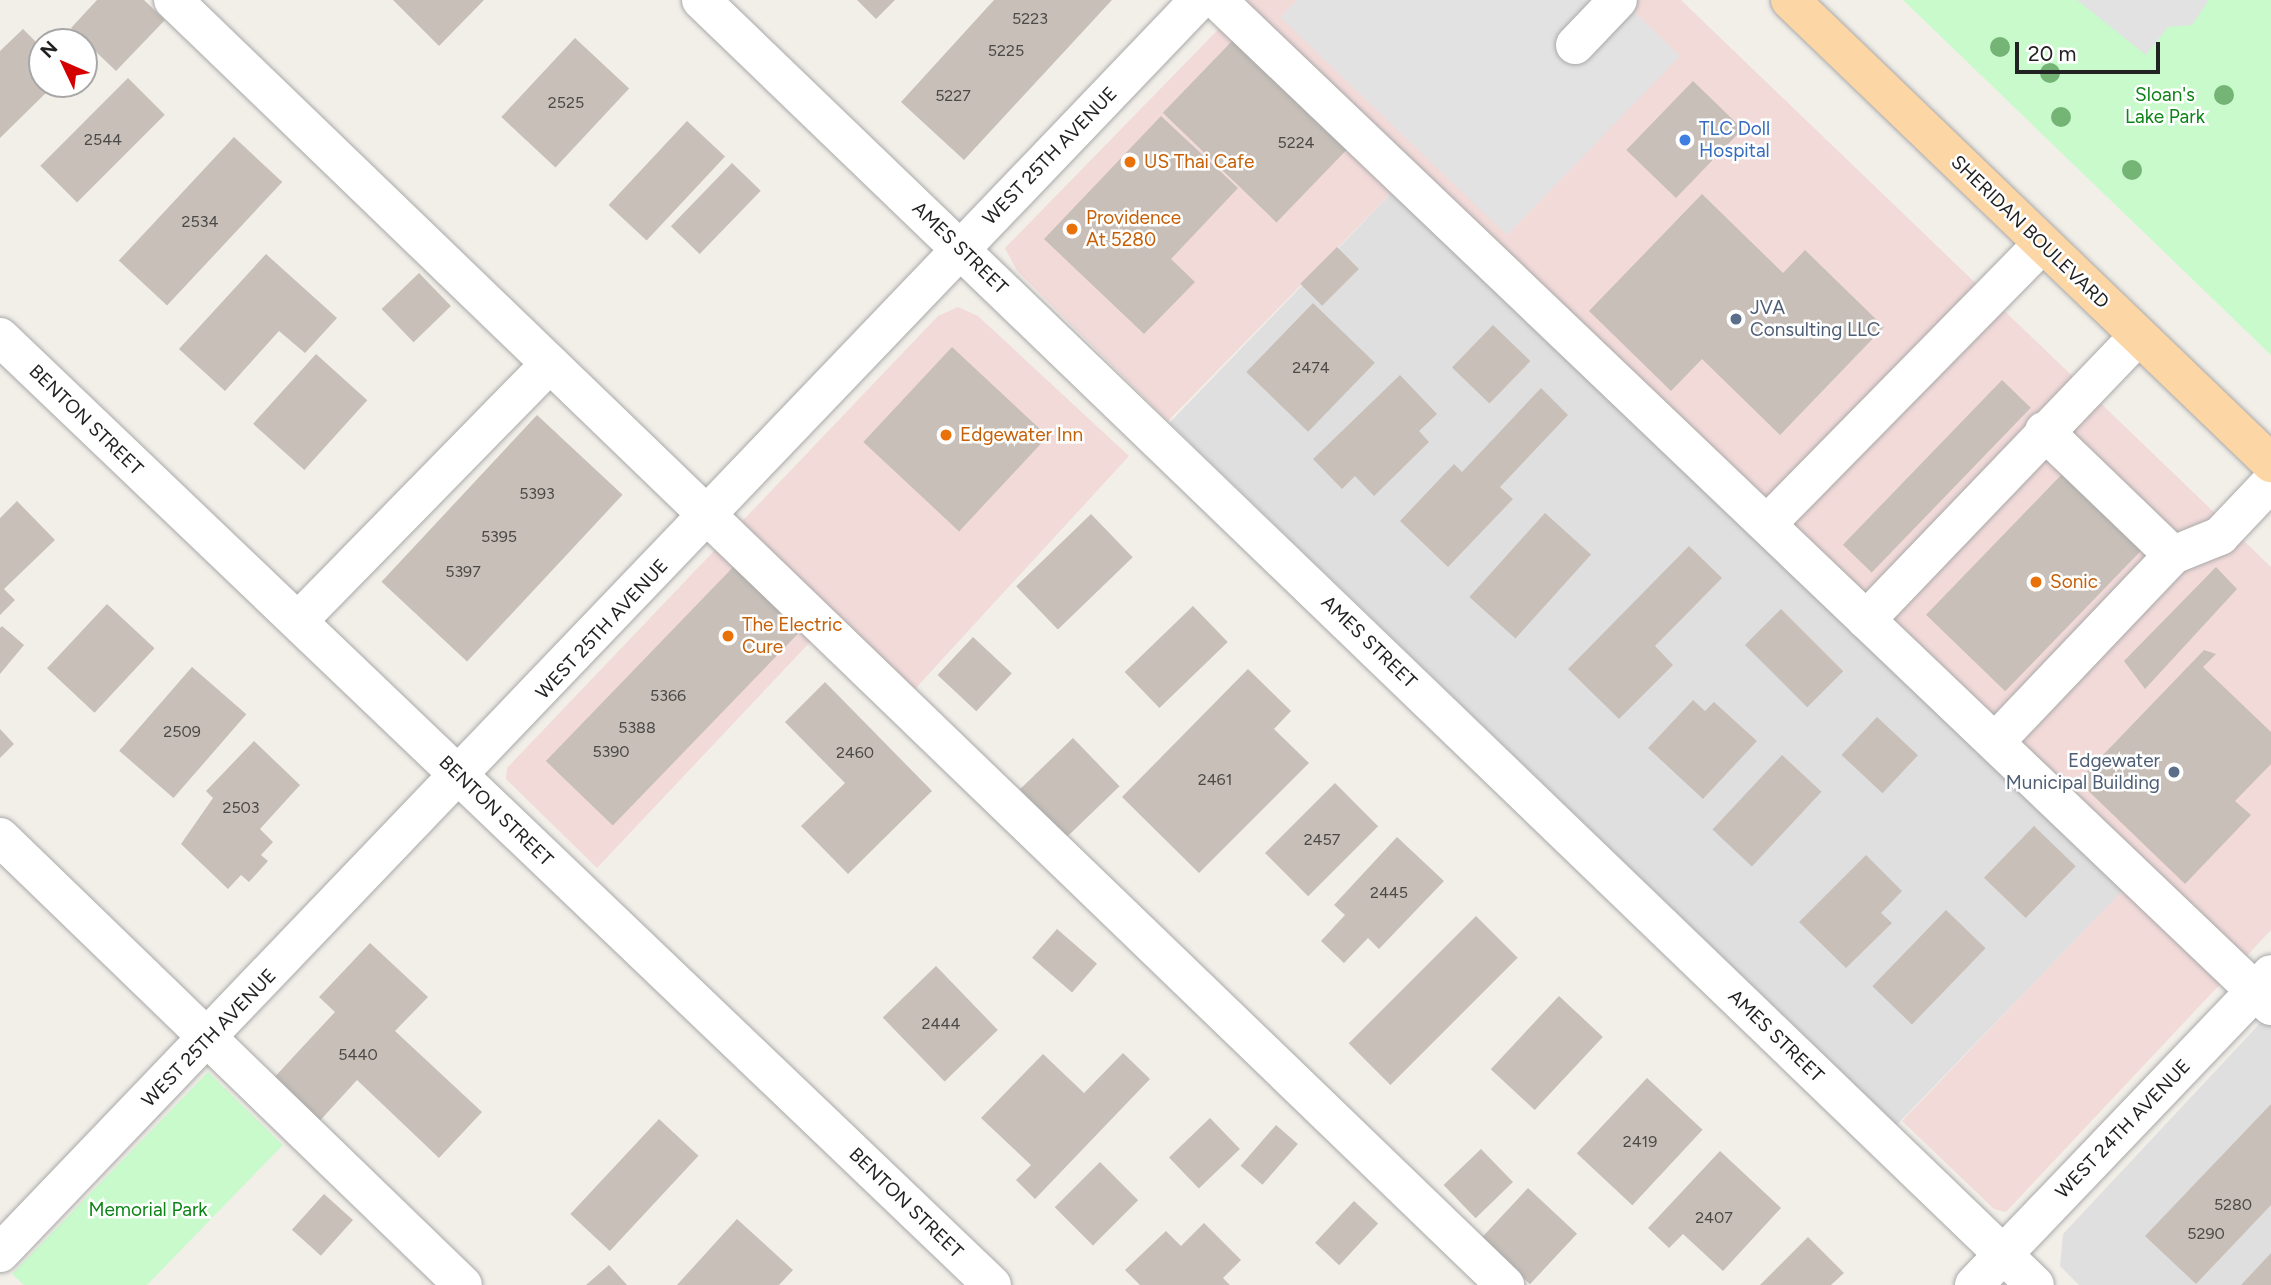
<!DOCTYPE html>
<html>
<head>
<meta charset="utf-8">
<style>
  body { margin:0 }
  #map { position:relative; width:2271px; height:1285px; overflow:hidden; background:#f2efe9; font-family:Figtree,sans-serif }
  div>[style] { position:absolute }
  .residential>* { inset:0; background:#e0dfdf; transform-origin:0 0 }
  .commercial>* { inset:0; background:#f2dad9 }
  .park>* { inset:0; background:#c8facc }
  .parking>* { inset:0; background:#e2e2e2 }
  .building>* { inset:0; background:#c7bfb8; transform-origin:0 0 }
  .roads { filter:drop-shadow(0 0 2px #a9a9a9) drop-shadow(0 0 2px #a9a9a9) }
  .minor>* { height:38px; margin:-19px; padding:0 19px; transform-origin:19px; border-radius:19px; background:#fff }
  .major>* { height:38px; margin:-19px; padding:0 19px; transform-origin:19px; border-radius:19px; background:#fcd6a4 }
  .trees>* { width:20px; height:20px; margin:-10px; border-radius:50%; background:#74b475 }
  .dots>* { width:19px; height:19px; translate:-50% -50%; box-sizing:border-box; border:4px solid #fff; border-radius:50% }
  span { translate:-50% -50%; white-space:nowrap; text-align:center; line-height:1.15; -webkit-text-stroke:5px #fff; paint-order:stroke }
  .number-label { font-size:16px; color:#4b4948 }
  .number-label span { -webkit-text-stroke-width:0 }
  .park-label { font-size:19px; color:#0c8416 }
  .shop-label { font-size:19px; color:#366cbe }
  .left { translate:0 -50%; text-align:left }
  .street-label { font-size:19px; color:#222 }
  .food-label { font-size:19px; color:#c56008 }
  .service-label { font-size:19px; color:#4e5e75 }
  .right { translate:-100% -50%; text-align:right }
  .north { position:absolute; left:28px; top:28px; width:70px; height:70px; box-sizing:border-box; background:#fff; border:2px solid #a7a7a7; border-radius:50%; rotate:314deg; font-size:19px; font-weight:700; line-height:28px; text-align:center; color:#222 }
  .north::after { content:''; display:block; margin:auto; width:24px; height:32px; background:#d40000; clip-path:polygon(50% 0,100% 100%,50% 72%,0 100%) }
  .scale { position:absolute; left:2015px; top:42px; width:145px; height:32px; box-sizing:border-box; border:4px solid #222; border-top:0; padding-left:9px; font-size:21px; line-height:24px; white-space:nowrap; color:#222; -webkit-text-stroke:5px #fff; paint-order:stroke }
</style>
</head>
<body>
<div id="map">
  <div class="residential">
    <i style="left:1401px;top:183px;width:1011px;height:333px;rotate:44deg"></i>
    <i style="clip-path:polygon(2264px 1019px,2271px 1026px,2271px 1285px,2079px 1285px,2060px 1266px,2063px 1234px)"></i>
  </div>
  <div class="commercial">
    <i style="clip-path:polygon(1247px 0,1681px 0,2271px 567px,2271px 930px,2006px 1212px,1994px 1209px,1902px 1121px,2123px 890px,1400px 184px,1168px 421px,1017px 271px,1005px 248px)"></i>
    <i style="clip-path:polygon(958px 307px,978px 316px,1129px 456px,892px 714px,812px 640px,597px 868px,506px 779px,507px 768px,938px 316px)"></i>
  </div>
  <div class="park">
    <i style="clip-path:polygon(1903px 0,2271px 0,2271px 355px)"></i>
    <i style="clip-path:polygon(208px 1072px,283px 1145px,147px 1285px,24px 1285px,12px 1274px)"></i>
  </div>
  <div class="parking">
    <i style="clip-path:polygon(1297px 0,1622px 0,1680px 56px,1507px 235px,1280px 17px)"></i>
    <i style="clip-path:polygon(2077px 0,2209px 0,2192px 25px,2168px 27px,2146px 55px)"></i>
  </div>
  <div class="building">
    <i style="clip-path:polygon(97px 0,144px 0,165px 20px,116px 71px,71px 28px)"></i>
    <i style="clip-path:polygon(393px 0,484px 0,439px 46px)"></i>
    <i style="clip-path:polygon(857px 0,895px 0,876px 19px)"></i>
    <i style="clip-path:polygon(994px 0,1112px 0,964px 160px,901px 102px)"></i>
    <i style="clip-path:polygon(23px 29px,42px 48px,42px 84px,55px 84px,0 138px,0 51px)"></i>
    <i style="left:575px;top:38px;width:74px;height:108px;rotate:43deg"></i>
    <i style="left:1233px;top:40px;width:158px;height:101px;rotate:44deg"></i>
    <i style="left:128px;top:78px;width:52px;height:124px;rotate:45deg"></i>
    <i style="left:1693px;top:81px;width:69px;height:96px;rotate:44deg"></i>
    <i style="clip-path:polygon(1161px 116px,1238px 188px,1171px 259px,1195px 282px,1144px 334px,1044px 239px)"></i>
    <i style="left:687px;top:121px;width:52px;height:115px;rotate:43deg"></i>
    <i style="left:234px;top:137px;width:66px;height:169px;rotate:43deg"></i>
    <i style="left:732px;top:163px;width:40px;height:88px;rotate:44deg"></i>
    <i style="clip-path:polygon(1702px 194px,1783px 273px,1805px 250px,1884px 327px,1780px 435px,1702px 359px,1671px 391px,1589px 311px)"></i>
    <i style="left:1337px;top:247px;width:31px;height:52px;rotate:45deg"></i>
    <i style="clip-path:polygon(266px 254px,337px 318px,305px 353px,279px 331px,225px 391px,179px 349px)"></i>
    <i style="left:419px;top:273px;width:46px;height:52px;rotate:46deg"></i>
    <i style="left:1313px;top:303px;width:86px;height:96px;rotate:44deg"></i>
    <i style="left:1493px;top:325px;width:52px;height:59px;rotate:44deg"></i>
    <i style="left:952px;top:347px;width:131px;height:130px;rotate:43deg"></i>
    <i style="left:316px;top:354px;width:69px;height:94px;rotate:42deg"></i>
    <i style="clip-path:polygon(1400px 375px,1437px 414px,1419px 431px,1429px 442px,1374px 496px,1355px 476px,1342px 489px,1313px 459px)"></i>
    <i style="left:2002px;top:380px;width:40px;height:229px;rotate:44deg"></i>
    <i style="clip-path:polygon(1541px 388px,1568px 415px,1500px 487px,1513px 499px,1448px 567px,1400px 521px,1454px 464px,1462px 472px)"></i>
    <i style="left:537px;top:415px;width:117px;height:228px;rotate:43deg"></i>
    <i style="left:2065px;top:471px;width:110px;height:200px;rotate:44deg"></i>
    <i style="clip-path:polygon(17px 501px,55px 540px,4px 589px,15px 600px,0 615px,0 518px)"></i>
    <i style="left:1545px;top:513px;width:62px;height:113px;rotate:42deg"></i>
    <i style="left:1091px;top:514px;width:60px;height:104px;rotate:46deg"></i>
    <i style="clip-path:polygon(1689px 546px,1722px 578px,1655px 646px,1673px 665px,1619px 719px,1568px 669px)"></i>
    <i style="left:739px;top:561px;width:93px;height:278px;rotate:44deg"></i>
    <i style="clip-path:polygon(2216px 567px,2237px 589px,2145px 689px,2124px 661px)"></i>
    <i style="left:107px;top:604px;width:65px;height:88px;rotate:43deg"></i>
    <i style="left:1193px;top:606px;width:50px;height:95px;rotate:46deg"></i>
    <i style="left:1781px;top:609px;width:88px;height:51px;rotate:45deg"></i>
    <i style="clip-path:polygon(2px 626px,24px 645px,0 674px,0 628px)"></i>
    <i style="left:973px;top:637px;width:53px;height:52px;rotate:43deg"></i>
    <i style="clip-path:polygon(2204px 650px,2216px 654px,2203px 667px,2271px 732px,2271px 764px,2235px 801px,2251px 815px,2185px 884px,2078px 781px)"></i>
    <i style="left:192px;top:667px;width:72px;height:111px;rotate:41deg"></i>
    <i style="clip-path:polygon(1248px 669px,1291px 711px,1274px 729px,1309px 763px,1199px 873px,1122px 797px)"></i>
    <i style="clip-path:polygon(825px 682px,932px 791px,848px 874px,801px 826px,845px 783px,785px 722px)"></i>
    <i style="clip-path:polygon(1693px 700px,1705px 711px,1714px 702px,1757px 741px,1703px 799px,1648px 748px)"></i>
    <i style="left:1877px;top:717px;width:56px;height:52px;rotate:43deg"></i>
    <i style="clip-path:polygon(0 729px,14px 744px,0 758px)"></i>
    <i style="left:1073px;top:738px;width:67px;height:74px;rotate:46deg"></i>
    <i style="clip-path:polygon(254px 741px,300px 785px,260px 829px,273px 842px,261px 855px,268px 861px,249px 882px,241px 875px,228px 889px,181px 844px,213px 798px,206px 791px)"></i>
    <i style="left:1782px;top:755px;width:54px;height:102px;rotate:43deg"></i>
    <i style="left:1335px;top:783px;width:61px;height:99px;rotate:45deg"></i>
    <i style="left:2034px;top:826px;width:58px;height:72px;rotate:44deg"></i>
    <i style="clip-path:polygon(1397px 837px,1444px 881px,1379px 949px,1368px 938px,1344px 963px,1321px 941px,1345px 915px,1334px 905px)"></i>
    <i style="clip-path:polygon(1866px 855px,1902px 891px,1881px 913px,1892px 923px,1846px 968px,1799px 922px)"></i>
    <i style="left:1946px;top:910px;width:55px;height:106px;rotate:44deg"></i>
    <i style="left:1476px;top:916px;width:59px;height:180px;rotate:45deg"></i>
    <i style="left:1057px;top:929px;width:53px;height:38px;rotate:41deg"></i>
    <i style="clip-path:polygon(370px 943px,428px 997px,395px 1031px,482px 1112px,439px 1158px,357px 1080px,316px 1125px,270px 1082px,335px 1012px,319px 997px)"></i>
    <i style="left:936px;top:966px;width:89px;height:74px;rotate:46deg"></i>
    <i style="left:1559px;top:996px;width:60px;height:100px;rotate:43deg"></i>
    <i style="clip-path:polygon(1123px 1053px,1150px 1079px,1035px 1199px,1016px 1180px,1031px 1165px,981px 1118px,1043px 1054px,1084px 1093px)"></i>
    <i style="left:1647px;top:1078px;width:76px;height:103px;rotate:43deg"></i>
    <i style="clip-path:polygon(2271px 1104px,2271px 1205px,2196px 1284px,2145px 1236px)"></i>
    <i style="left:1210px;top:1118px;width:43px;height:57px;rotate:46deg"></i>
    <i style="left:659px;top:1119px;width:54px;height:130px;rotate:43deg"></i>
    <i style="left:1276px;top:1125px;width:29px;height:54px;rotate:41deg"></i>
    <i style="left:1481px;top:1149px;width:46px;height:52px;rotate:46deg"></i>
    <i style="clip-path:polygon(1720px 1151px,1781px 1208px,1723px 1271px,1683px 1234px,1669px 1248px,1648px 1228px)"></i>
    <i style="left:1100px;top:1162px;width:54px;height:64px;rotate:45deg"></i>
    <i style="left:1528px;top:1188px;width:67px;height:69px;rotate:43deg"></i>
    <i style="left:324px;top:1194px;width:39px;height:48px;rotate:42deg"></i>
    <i style="left:1354px;top:1201px;width:33px;height:57px;rotate:43deg"></i>
    <i style="clip-path:polygon(737px 1219px,793px 1270px,779px 1285px,677px 1285px)"></i>
    <i style="clip-path:polygon(1204px 1223px,1241px 1260px,1223px 1278px,1230px 1285px,1140px 1285px,1125px 1270px,1166px 1231px,1181px 1246px)"></i>
    <i style="clip-path:polygon(1808px 1237px,1844px 1273px,1831px 1285px,1760px 1285px)"></i>
    <i style="clip-path:polygon(2271px 1253px,2271px 1285px,2241px 1285px)"></i>
    <i style="clip-path:polygon(609px 1265px,627px 1285px,586px 1285px)"></i>
  </div>
  <div class="roads">
    <div class="minor">
      <i style="left:173px;top:0;width:1851px;rotate:43.97deg"></i>
      <i style="left:701px;top:0;width:1852px;rotate:43.93deg"></i>
      <i style="left:1217px;top:0;width:1457px;rotate:43.67deg"></i>
      <i style="left:1575px;top:45px;width:62px;rotate:-46.3deg"></i>
      <i style="left:0;top:337px;width:1372px;rotate:43.7deg"></i>
      <i style="left:2044px;top:431px;width:179px;rotate:43.9deg"></i>
      <i style="left:1767px;top:524px;width:392px;rotate:-45.5deg"></i>
      <i style="left:1866px;top:620px;width:393px;rotate:-46.2deg"></i>
      <i style="left:298px;top:621px;width:360px;rotate:-45.6deg"></i>
      <i style="left:1995px;top:742px;width:258px;rotate:-46.4deg"></i>
      <i style="left:2173px;top:555px;width:51px;rotate:-22deg"></i>
      <i style="left:2220px;top:536px;width:74px;rotate:-46.6deg"></i>
      <i style="left:0;top:837px;width:644px;rotate:44.06deg"></i>
      <i style="left:0;top:1253px;width:1734px;rotate:-46.26deg"></i>
      <i style="left:1974px;top:1285px;width:430px;rotate:-46.3deg"></i>
    </div>
    <div class="major">
      <i style="left:1790px;top:0;width:668px;rotate:43.91deg"></i>
    </div>
  </div>
  <div class="trees">
    <i style="left:2000px;top:47px"></i>
    <i style="left:2050px;top:73px"></i>
    <i style="left:2224px;top:95px"></i>
    <i style="left:2061px;top:117px"></i>
    <i style="left:2132px;top:170px"></i>
  </div>
  <div class="dots">
    <i style="left:1685px;top:140px;background:#3f7fe0"></i>
    <i style="left:1130px;top:162px;background:#e8710a"></i>
    <i style="left:1072px;top:229px;background:#e8710a"></i>
    <i style="left:1736px;top:319px;background:#5c6f8a"></i>
    <i style="left:946px;top:435px;background:#e8710a"></i>
    <i style="left:2036px;top:582px;background:#e8710a"></i>
    <i style="left:728px;top:636px;background:#e8710a"></i>
    <i style="left:2174px;top:772px;background:#5c6f8a"></i>
  </div>
  <div class="number-label">
    <span style="left:1030px;top:19px">5223</span>
    <span style="left:1006px;top:51px">5225</span>
    <span style="left:953px;top:96px">5227</span>
    <span style="left:566px;top:103px">2525</span>
    <span style="left:103px;top:140px">2544</span>
    <span style="left:1296px;top:143px">5224</span>
    <span style="left:200px;top:222px">2534</span>
    <span style="left:1311px;top:368px">2474</span>
    <span style="left:537px;top:494px">5393</span>
    <span style="left:499px;top:537px">5395</span>
    <span style="left:463px;top:572px">5397</span>
    <span style="left:668px;top:696px">5366</span>
    <span style="left:637px;top:728px">5388</span>
    <span style="left:182px;top:732px">2509</span>
    <span style="left:611px;top:752px">5390</span>
    <span style="left:855px;top:753px">2460</span>
    <span style="left:1215px;top:780px">2461</span>
    <span style="left:241px;top:808px">2503</span>
    <span style="left:1322px;top:840px">2457</span>
    <span style="left:1389px;top:893px">2445</span>
    <span style="left:941px;top:1024px">2444</span>
    <span style="left:358px;top:1055px">5440</span>
    <span style="left:1640px;top:1142px">2419</span>
    <span style="left:2233px;top:1205px">5280</span>
    <span style="left:1714px;top:1218px">2407</span>
    <span style="left:2206px;top:1234px">5290</span>
  </div>
  <div class="park-label">
    <span style="left:2165px;top:106px">Sloan's<br>Lake Park</span>
    <span style="left:148px;top:1210px">Memorial Park</span>
  </div>
  <div class="shop-label">
    <span class="left" style="left:1699px;top:140px">TLC Doll<br>Hospital</span>
  </div>
  <div class="street-label">
    <span style="left:1050px;top:156px;rotate:-46deg">WEST 25TH AVENUE</span>
    <span style="left:2030px;top:232px;rotate:44deg">SHERIDAN BOULEVARD</span>
    <span style="left:960px;top:248px;rotate:44deg">AMES STREET</span>
    <span style="left:86px;top:420px;rotate:44deg">BENTON STREET</span>
    <span style="left:602px;top:629px;rotate:-47deg">WEST 25TH AVENUE</span>
    <span style="left:1369px;top:642px;rotate:44deg">AMES STREET</span>
    <span style="left:496px;top:811px;rotate:44deg">BENTON STREET</span>
    <span style="left:1776px;top:1036px;rotate:44deg">AMES STREET</span>
    <span style="left:209px;top:1038px;rotate:-46deg">WEST 25TH AVENUE</span>
    <span style="left:2123px;top:1129px;rotate:-46deg">WEST 24TH AVENUE</span>
    <span style="left:906px;top:1203px;rotate:44deg">BENTON STREET</span>
  </div>
  <div class="food-label">
    <span class="left" style="left:1144px;top:162px">US Thai Cafe</span>
    <span class="left" style="left:1086px;top:229px">Providence<br>At 5280</span>
    <span class="left" style="left:960px;top:435px">Edgewater Inn</span>
    <span class="left" style="left:2050px;top:582px">Sonic</span>
    <span class="left" style="left:742px;top:636px">The Electric<br>Cure</span>
  </div>
  <div class="service-label">
    <span class="left" style="left:1750px;top:319px">JVA<br>Consulting LLC</span>
    <span class="right" style="left:2160px;top:772px">Edgewater<br>Municipal Building</span>
  </div>
  <div class="north">N</div>
  <div class="scale">20 m</div>
</div>
</body>
</html>
